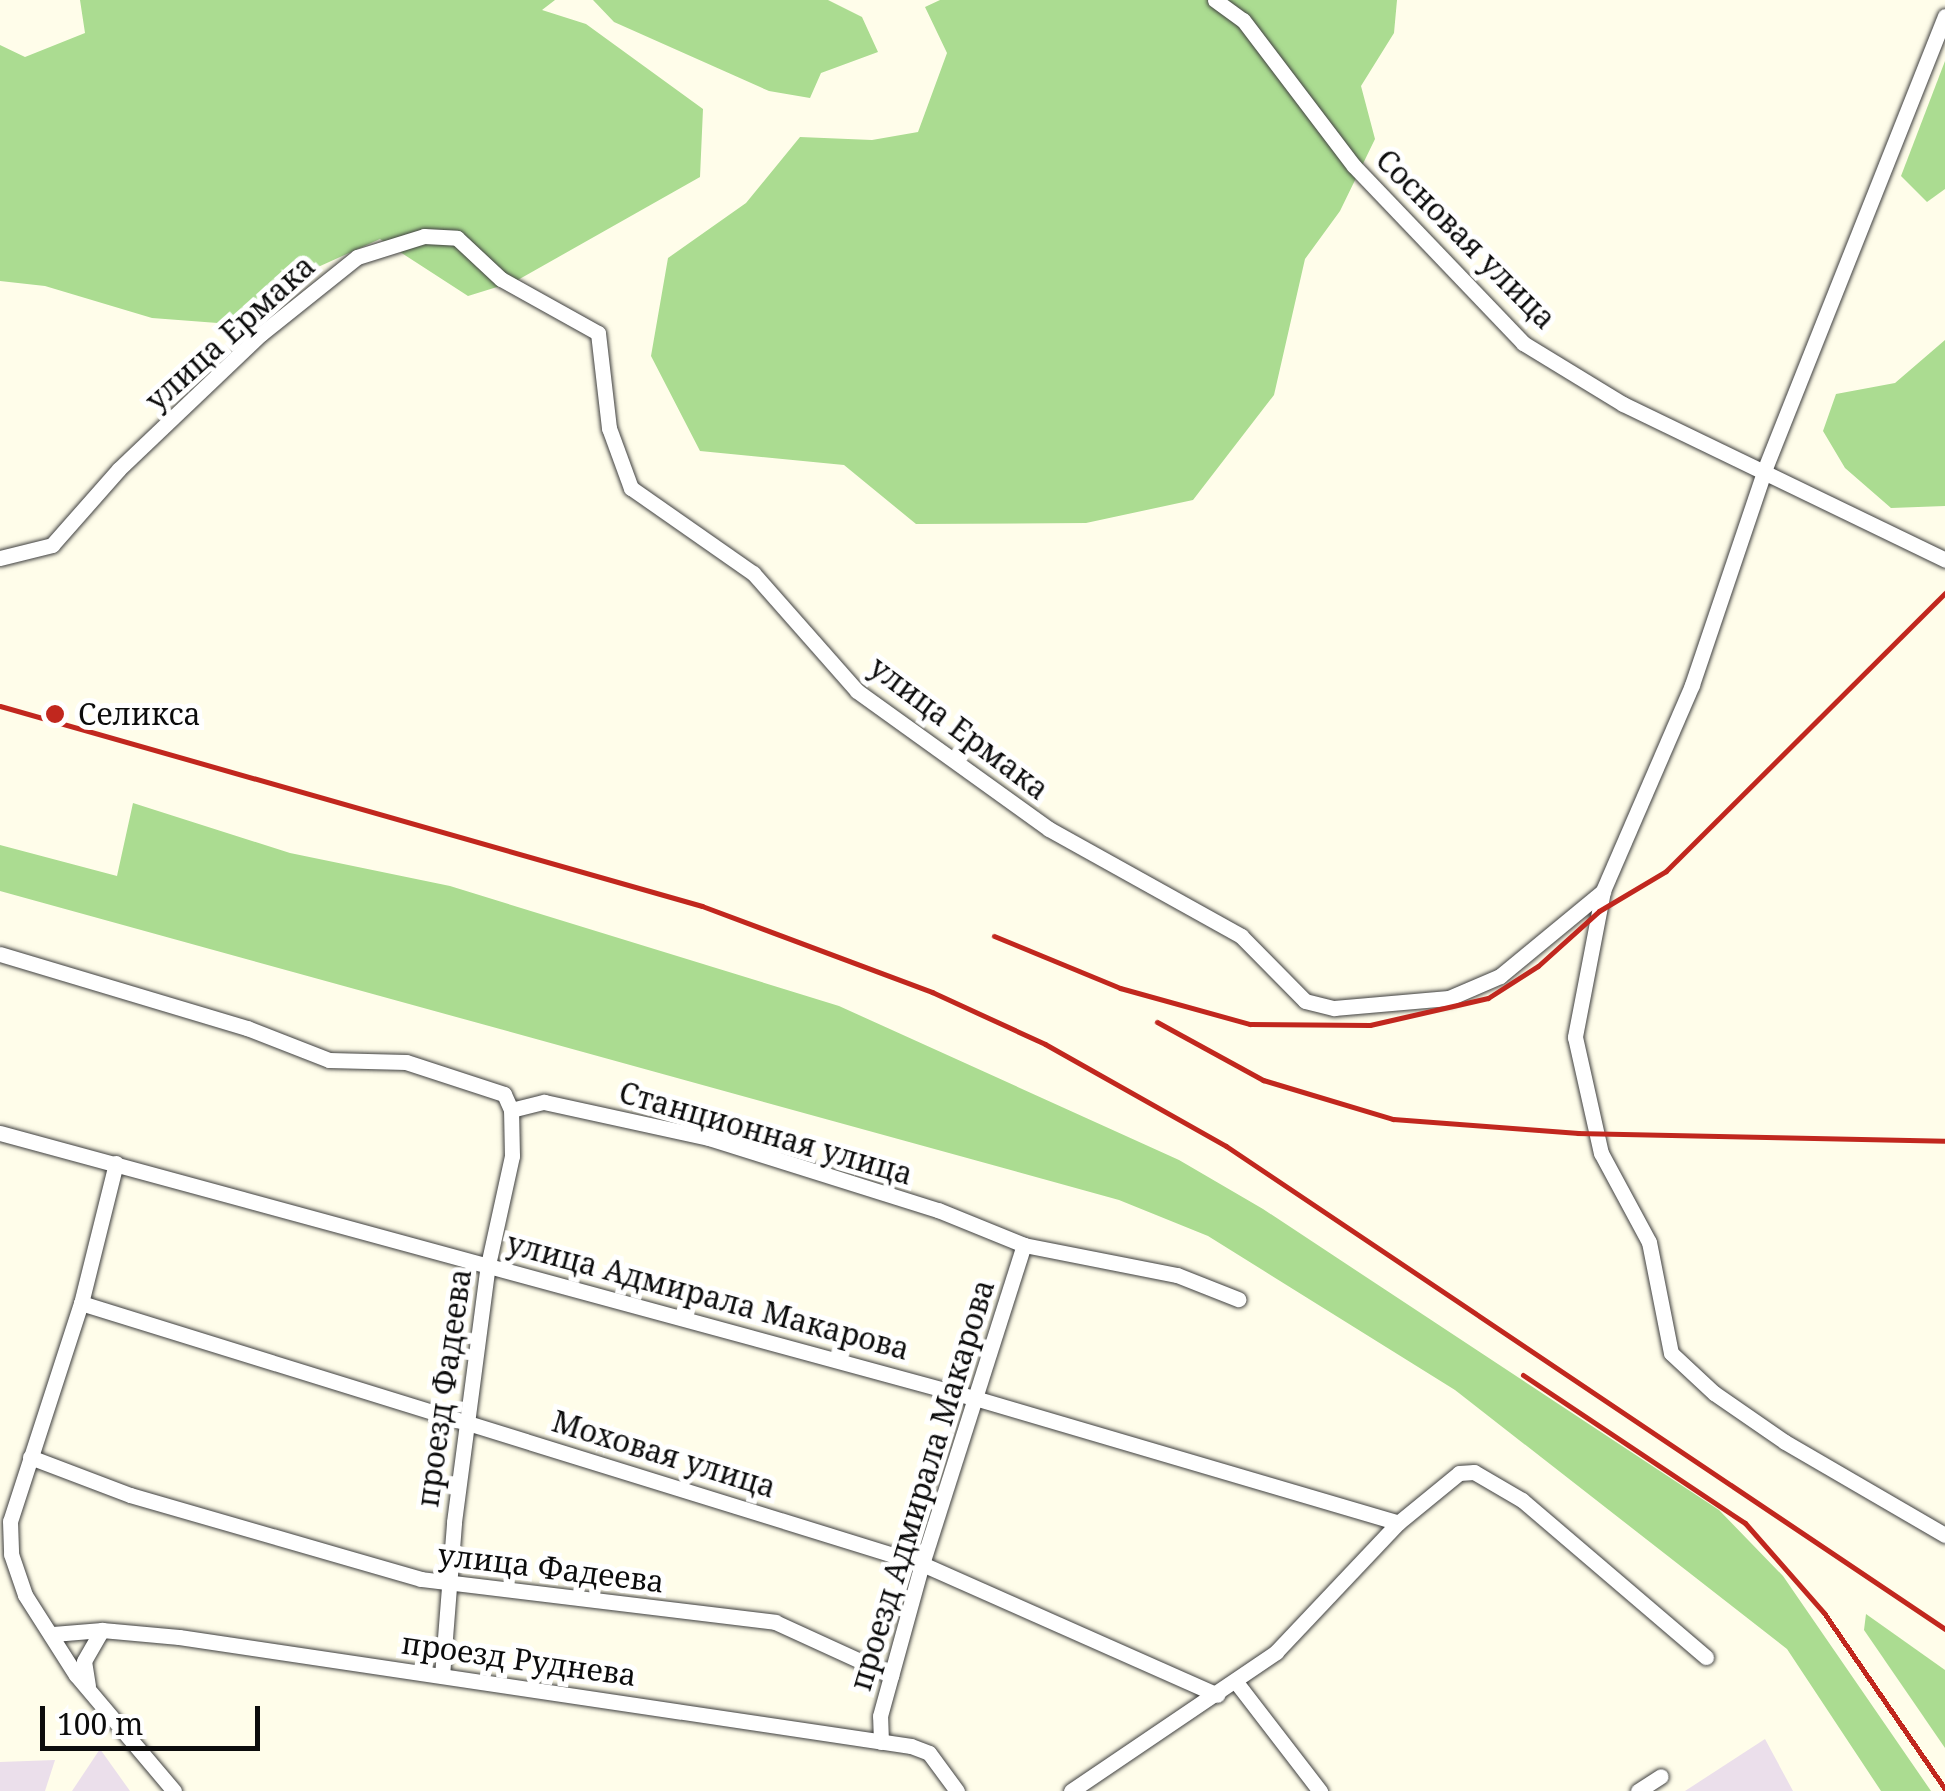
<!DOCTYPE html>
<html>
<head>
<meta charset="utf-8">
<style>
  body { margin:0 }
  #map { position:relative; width:1945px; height:1791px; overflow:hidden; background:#fffdea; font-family:"Noto Serif",serif }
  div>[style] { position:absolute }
  .industrial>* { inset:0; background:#ebdfeb }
  .forest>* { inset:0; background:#abdc91 }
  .roads { filter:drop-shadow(0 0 2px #3f3f3f) drop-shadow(0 0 2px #3f3f3f) }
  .street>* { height:15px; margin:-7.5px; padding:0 7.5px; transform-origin:7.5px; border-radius:7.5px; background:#fff }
  .rail>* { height:5px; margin:-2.5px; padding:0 2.5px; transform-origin:2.5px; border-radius:2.5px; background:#c1271e }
  .dots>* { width:28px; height:28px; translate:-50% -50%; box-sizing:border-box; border:5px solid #fff; border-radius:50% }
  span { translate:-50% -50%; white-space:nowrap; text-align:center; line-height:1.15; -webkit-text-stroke:10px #fff; paint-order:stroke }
  .street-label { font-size:30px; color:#0c0c0c }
  .poi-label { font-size:30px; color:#0c0c0c }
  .left { translate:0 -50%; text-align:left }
  .scale { position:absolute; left:40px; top:1706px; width:220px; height:45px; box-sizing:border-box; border:5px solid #0c0c0c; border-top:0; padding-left:12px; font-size:30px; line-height:35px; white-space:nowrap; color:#0c0c0c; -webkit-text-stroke:8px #fff; paint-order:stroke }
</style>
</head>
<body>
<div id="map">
  <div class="industrial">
    <i style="clip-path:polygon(1765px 1739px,1793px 1791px,1685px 1791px)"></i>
    <i style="clip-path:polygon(100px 1749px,130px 1791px,72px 1791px)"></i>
    <i style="clip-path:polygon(55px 1760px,45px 1791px,0 1791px,0 1762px)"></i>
  </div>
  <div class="forest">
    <i style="clip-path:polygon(80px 0,555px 0,542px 10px,586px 24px,703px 109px,700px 177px,516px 281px,468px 296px,380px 239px,318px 267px,244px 325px,152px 318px,45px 286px,0 281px,0 45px,25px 57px,85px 33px)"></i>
    <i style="clip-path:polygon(593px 0,828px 0,862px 17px,878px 52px,821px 73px,810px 98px,769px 91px,614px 22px)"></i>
    <i style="clip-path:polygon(940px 0,1397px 0,1394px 33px,1361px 86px,1375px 139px,1340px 211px,1305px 259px,1274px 395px,1193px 500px,1086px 523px,916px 524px,844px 465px,700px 451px,651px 356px,668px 258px,746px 203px,800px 137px,872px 140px,918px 132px,947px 53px,925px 7px)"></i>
    <i style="clip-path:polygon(1945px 61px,1945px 189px,1927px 202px,1901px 176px)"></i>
    <i style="clip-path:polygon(1945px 340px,1945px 506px,1891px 508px,1845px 468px,1823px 431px,1836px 394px,1895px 383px)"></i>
    <i style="clip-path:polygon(133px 803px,290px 853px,450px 886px,839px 1006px,1179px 1160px,1263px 1209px,1719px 1510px,1783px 1576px,1931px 1791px,1881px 1791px,1787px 1649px,1455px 1390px,1208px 1236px,1119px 1200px,0 891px,0 845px,117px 876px)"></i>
    <i style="clip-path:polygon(1866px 1614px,1945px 1670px,1945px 1748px,1864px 1630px)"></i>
  </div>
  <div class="roads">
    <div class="street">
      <i style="left:1215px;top:0;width:34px;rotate:36deg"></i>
      <i style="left:1243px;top:20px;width:183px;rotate:52.8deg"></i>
      <i style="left:1354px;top:166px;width:245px;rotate:46.3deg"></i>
      <i style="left:1523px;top:343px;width:117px;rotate:31.4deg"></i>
      <i style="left:1623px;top:404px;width:358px;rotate:25.8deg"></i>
      <i style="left:1945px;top:16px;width:487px;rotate:111.7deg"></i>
      <i style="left:1765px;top:469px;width:228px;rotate:108.7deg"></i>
      <i style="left:1692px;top:685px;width:224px;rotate:113.4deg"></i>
      <i style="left:1603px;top:891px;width:149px;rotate:100.9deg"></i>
      <i style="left:1575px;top:1037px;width:119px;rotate:77.4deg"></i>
      <i style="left:1601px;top:1153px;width:101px;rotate:61.7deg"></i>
      <i style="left:1649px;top:1242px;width:113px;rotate:78.8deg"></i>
      <i style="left:1671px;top:1353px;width:59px;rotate:42.9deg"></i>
      <i style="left:1714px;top:1393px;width:86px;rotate:34.6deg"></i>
      <i style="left:1785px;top:1442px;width:185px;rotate:30.2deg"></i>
      <i style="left:0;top:558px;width:54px;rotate:-14deg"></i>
      <i style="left:52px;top:545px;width:101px;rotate:-48.6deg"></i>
      <i style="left:119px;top:469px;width:196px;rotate:-43.6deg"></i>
      <i style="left:261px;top:334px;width:123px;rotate:-38.7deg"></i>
      <i style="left:357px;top:257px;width:70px;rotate:-17.4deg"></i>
      <i style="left:424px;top:236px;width:33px;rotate:3deg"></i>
      <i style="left:457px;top:238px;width:60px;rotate:43deg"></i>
      <i style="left:501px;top:279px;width:111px;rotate:29.1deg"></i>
      <i style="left:598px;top:333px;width:96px;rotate:83.4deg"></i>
      <i style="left:609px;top:428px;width:64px;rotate:69.9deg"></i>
      <i style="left:631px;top:488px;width:149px;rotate:34.9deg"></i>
      <i style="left:753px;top:573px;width:157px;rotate:48.6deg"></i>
      <i style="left:857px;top:691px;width:236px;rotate:35.7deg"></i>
      <i style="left:1049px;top:829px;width:220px;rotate:29.1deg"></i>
      <i style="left:1241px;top:936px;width:91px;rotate:45.4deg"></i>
      <i style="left:1305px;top:1001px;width:30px;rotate:14deg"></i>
      <i style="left:1334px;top:1008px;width:115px;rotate:-5deg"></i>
      <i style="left:1449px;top:998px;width:56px;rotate:-23.3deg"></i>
      <i style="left:1500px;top:976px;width:134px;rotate:-39.5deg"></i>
      <i style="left:0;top:954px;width:258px;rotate:16.7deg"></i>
      <i style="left:247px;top:1028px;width:88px;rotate:21.3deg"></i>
      <i style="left:329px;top:1060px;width:77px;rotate:1.5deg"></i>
      <i style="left:406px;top:1062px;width:103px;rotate:18.1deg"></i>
      <i style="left:504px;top:1094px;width:17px;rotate:66deg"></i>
      <i style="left:511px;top:1110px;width:34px;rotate:-14deg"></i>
      <i style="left:544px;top:1102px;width:169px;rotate:12.3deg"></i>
      <i style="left:709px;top:1138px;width:240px;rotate:17.5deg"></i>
      <i style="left:938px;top:1210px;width:93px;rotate:22.1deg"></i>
      <i style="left:1024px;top:1245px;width:156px;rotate:11.1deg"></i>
      <i style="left:1177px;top:1275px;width:66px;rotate:21.5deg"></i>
      <i style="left:0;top:1133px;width:1014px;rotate:15.22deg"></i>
      <i style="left:978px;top:1399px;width:438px;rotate:16.4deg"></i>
      <i style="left:116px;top:1163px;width:144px;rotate:104deg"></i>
      <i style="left:81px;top:1303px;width:229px;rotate:108deg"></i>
      <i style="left:10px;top:1521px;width:33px;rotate:88deg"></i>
      <i style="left:11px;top:1554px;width:43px;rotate:71.1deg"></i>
      <i style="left:25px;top:1595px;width:95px;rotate:57.5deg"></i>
      <i style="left:76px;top:1675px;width:152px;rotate:49.8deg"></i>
      <i style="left:81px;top:1303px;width:881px;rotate:17.24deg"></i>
      <i style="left:922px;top:1564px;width:323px;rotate:23.9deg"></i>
      <i style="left:30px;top:1457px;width:107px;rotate:20.8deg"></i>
      <i style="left:130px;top:1495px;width:303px;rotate:16.1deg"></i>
      <i style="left:421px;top:1579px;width:357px;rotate:6.9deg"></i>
      <i style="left:775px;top:1622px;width:128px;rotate:24.6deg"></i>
      <i style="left:53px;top:1634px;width:49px;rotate:-4.7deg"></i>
      <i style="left:102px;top:1630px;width:77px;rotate:5.2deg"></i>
      <i style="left:179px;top:1637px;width:740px;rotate:8.47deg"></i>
      <i style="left:911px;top:1746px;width:19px;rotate:21deg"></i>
      <i style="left:929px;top:1753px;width:47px;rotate:53.6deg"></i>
      <i style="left:442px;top:1676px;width:154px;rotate:-85.5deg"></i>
      <i style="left:454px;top:1522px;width:259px;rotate:-82.5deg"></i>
      <i style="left:488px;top:1265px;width:112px;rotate:-77.6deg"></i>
      <i style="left:512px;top:1156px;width:46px;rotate:-91.2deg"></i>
      <i style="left:1236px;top:1682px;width:138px;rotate:52.4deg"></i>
      <i style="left:88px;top:1686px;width:25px;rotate:-99deg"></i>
      <i style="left:84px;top:1661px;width:36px;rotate:-60deg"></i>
      <i style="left:881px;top:1742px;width:26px;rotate:-92deg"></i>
      <i style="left:880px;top:1716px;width:158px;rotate:-74.6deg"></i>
      <i style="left:922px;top:1564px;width:335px;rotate:-72.3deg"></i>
      <i style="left:1071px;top:1791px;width:248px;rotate:-34.1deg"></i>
      <i style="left:1276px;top:1652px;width:178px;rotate:-46.6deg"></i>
      <i style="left:1398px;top:1523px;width:79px;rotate:-39.3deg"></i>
      <i style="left:1459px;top:1473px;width:15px;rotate:-4deg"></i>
      <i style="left:1474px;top:1472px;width:56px;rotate:30.3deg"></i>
      <i style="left:1522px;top:1500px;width:242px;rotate:40.5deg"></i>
      <i style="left:1638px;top:1791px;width:27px;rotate:-33deg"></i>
    </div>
  </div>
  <div class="rail">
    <i style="left:0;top:706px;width:730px;rotate:15.9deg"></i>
    <i style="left:702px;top:906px;width:246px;rotate:20.5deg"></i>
    <i style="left:932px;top:992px;width:124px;rotate:24.7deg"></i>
    <i style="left:1045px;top:1044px;width:208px;rotate:29.4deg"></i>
    <i style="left:1226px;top:1146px;width:866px;rotate:33.89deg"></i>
    <i style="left:994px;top:936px;width:136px;rotate:22.4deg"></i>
    <i style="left:1120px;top:988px;width:135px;rotate:15.5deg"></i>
    <i style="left:1250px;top:1024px;width:120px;rotate:0.5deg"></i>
    <i style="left:1370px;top:1025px;width:121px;rotate:-12.9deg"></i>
    <i style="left:1488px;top:998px;width:59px;rotate:-32.6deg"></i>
    <i style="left:1538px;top:966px;width:82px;rotate:-42deg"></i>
    <i style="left:1599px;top:911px;width:78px;rotate:-30.8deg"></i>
    <i style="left:1666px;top:871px;width:394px;rotate:-44.9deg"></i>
    <i style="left:1157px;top:1022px;width:121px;rotate:28.7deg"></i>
    <i style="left:1263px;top:1080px;width:136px;rotate:16.7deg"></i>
    <i style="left:1393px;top:1119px;width:186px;rotate:4.3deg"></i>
    <i style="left:1578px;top:1133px;width:367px;rotate:1.2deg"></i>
    <i style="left:1523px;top:1375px;width:267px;rotate:33.7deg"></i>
    <i style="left:1745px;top:1523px;width:120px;rotate:48.7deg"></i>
    <i style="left:1824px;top:1613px;width:214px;rotate:55.5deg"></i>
  </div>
  <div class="dots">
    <i style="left:55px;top:714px;background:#c1271e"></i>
  </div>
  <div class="street-label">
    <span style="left:1466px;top:239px;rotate:45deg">Сосновая улица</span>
    <span style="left:230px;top:333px;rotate:-42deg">улица Ермака</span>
    <span style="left:959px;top:728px;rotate:37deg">улица Ермака</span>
    <span style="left:766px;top:1133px;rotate:16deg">Станционная улица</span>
    <span style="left:708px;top:1296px;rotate:15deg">улица Адмирала Макарова</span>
    <span style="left:444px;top:1388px;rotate:-82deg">проезд Фадеева</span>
    <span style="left:664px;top:1454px;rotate:17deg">Моховая улица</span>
    <span style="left:922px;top:1485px;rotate:-73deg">проезд Адмирала Макарова</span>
    <span style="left:551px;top:1568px;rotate:7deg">улица Фадеева</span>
    <span style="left:519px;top:1659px;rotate:8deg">проезд Руднева</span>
  </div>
  <div class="poi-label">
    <span class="left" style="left:78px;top:714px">Селикса</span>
  </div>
  <div class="scale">100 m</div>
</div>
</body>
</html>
